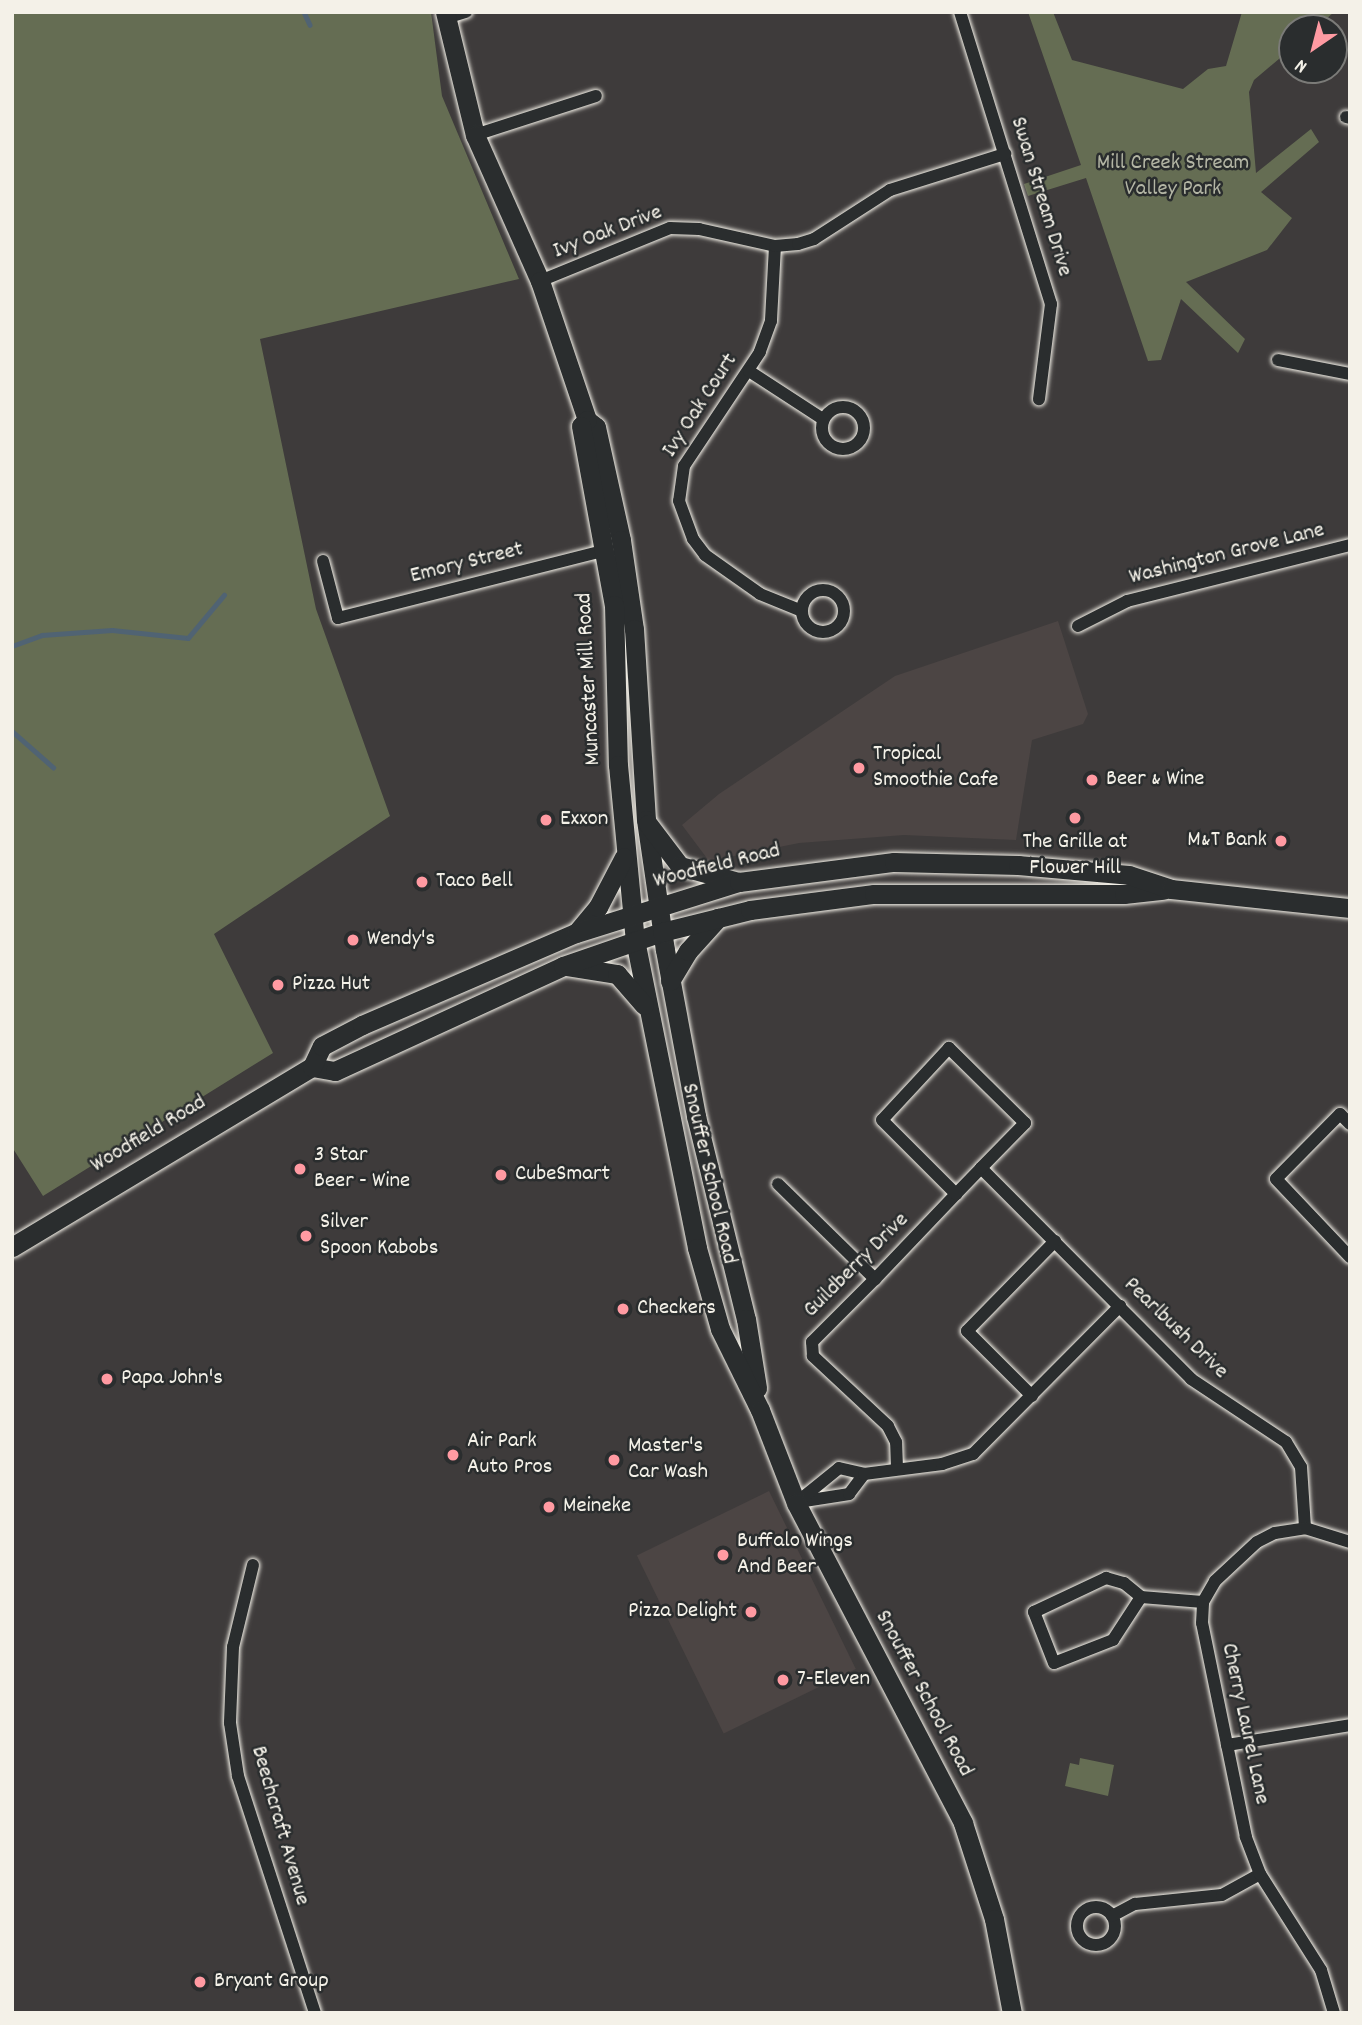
<!DOCTYPE html>
<html>
<head>
<meta charset="utf-8">
<style>
  body { margin:0 }
  #map { position:relative; width:1362px; height:2025px; overflow:hidden; background:#3e3b3b; font-family:Dekko,sans-serif }
  div>[style] { position:absolute }
  .built>* { inset:0; background:#4c4544; transform-origin:0 0 }
  .green>* { inset:0; background:#656d53 }
  .stream>* { height:4.5px; margin:-2.25px; padding:0 2.25px; transform-origin:2.25px; border-radius:2.25px; background:#506373 }
  .roads { filter:drop-shadow(0 0 2px #f4f1e8) drop-shadow(0 0 2px #f4f1e8) }
  .minor>* { height:12px; margin:-6px; padding:0 6px; transform-origin:6px; border-radius:6px; background:#2a2d2e }
  .minor>.ring { margin:-6px; padding:0; box-sizing:content-box; background:none; border:12px solid #2a2d2e; border-radius:50% }
  .secondary>* { height:19px; margin:-9.5px; padding:0 9.5px; transform-origin:9.5px; border-radius:9.5px; background:#2a2d2e }
  .dots>* { width:19px; height:19px; translate:-50% -50%; box-sizing:border-box; border:4px solid #2a2d2e; border-radius:50% }
  span { translate:-50% -50%; white-space:nowrap; text-align:center; line-height:1.15; -webkit-text-stroke:5px #2a2d2e; paint-order:stroke }
  .park-label { font-size:23px; color:#b4b6a5 }
  .street-label { font-size:23px; color:#f4f1e8 }
  .poi-label { font-size:23px; color:#f4f1e8 }
  .left { translate:0 -50%; text-align:left }
  .right { translate:-100% -50%; text-align:right }
  .frame { position:absolute; inset:0; border:14px solid #f4f1e8; pointer-events:none }
  .north { position:absolute; left:1278px; top:14px; width:70px; height:70px; box-sizing:border-box; background:#2a2d2e; border:2px solid #7b7b78; border-radius:50%; rotate:215deg; font-size:19px; font-weight:700; line-height:28px; text-align:center; color:#f4f1e8 }
  .north::after { content:''; display:block; margin:auto; width:24px; height:32px; background:#ff9aa2; clip-path:polygon(50% 0,100% 100%,50% 72%,0 100%) }
</style>
</head>
<body>
<div id="map">
  <div class="built">
    <i style="clip-path:polygon(1058px 621px,1088px 714px,1083px 724px,1032px 740px,1016px 840px,904px 835px,799px 843px,709px 861px,682px 825px,719px 794px,895px 676px)"></i>
    <i style="left:769px;top:1491px;width:198px;height:147px;rotate:64deg"></i>
  </div>
  <div class="green">
    <i style="clip-path:polygon(12px 12px,431px 12px,442px 96px,519px 279px,260px 339px,316px 609px,390px 816px,214px 934px,273px 1053px,43px 1196px,12px 1147px)"></i>
    <i style="clip-path:polygon(1028px 12px,1053px 12px,1072px 60px,1183px 89px,1208px 69px,1226px 66px,1242px 12px,1334px 12px,1316px 28px,1292px 28px,1292px 48px,1254px 80px,1249px 92px,1256px 173px,1311px 129px,1319px 142px,1261px 192px,1292px 218px,1267px 250px,1186px 282px,1245px 339px,1238px 353px,1181px 299px,1161px 360px,1148px 361px,1086px 178px,1028px 196px,1024px 184px,1081px 165px)"></i>
    <i style="clip-path:polygon(1080px 1758px,1114px 1765px,1108px 1796px,1065px 1786px,1070px 1763px,1079px 1765px)"></i>
  </div>
  <div class="stream">
    <i style="left:304px;top:12px;width:14px;rotate:65deg"></i>
    <i style="left:12px;top:646px;width:32px;rotate:-20deg"></i>
    <i style="left:42px;top:635px;width:70px;rotate:-4.1deg"></i>
    <i style="left:112px;top:630px;width:76px;rotate:6deg"></i>
    <i style="left:188px;top:638px;width:56px;rotate:-50.1deg"></i>
    <i style="left:12px;top:731px;width:55px;rotate:41.3deg"></i>
  </div>
  <div class="roads">
    <div class="minor">
      <i style="left:960px;top:12px;width:306px;rotate:72.7deg"></i>
      <i style="left:1051px;top:304px;width:96px;rotate:97.2deg"></i>
      <i style="left:446px;top:18px;width:21px;rotate:-17deg"></i>
      <i style="left:1346px;top:117px;width:4px;rotate:14deg"></i>
      <i style="left:475px;top:135px;width:127px;rotate:-17.9deg"></i>
      <i style="left:775px;top:246px;width:75px;rotate:93.1deg"></i>
      <i style="left:771px;top:321px;width:33px;rotate:110deg"></i>
      <i style="left:760px;top:352px;width:137px;rotate:123.7deg"></i>
      <i style="left:684px;top:466px;width:35px;rotate:98deg"></i>
      <i style="left:679px;top:501px;width:40px;rotate:69.8deg"></i>
      <i style="left:693px;top:539px;width:20px;rotate:53deg"></i>
      <i style="left:705px;top:555px;width:67px;rotate:35.3deg"></i>
      <i style="left:760px;top:594px;width:45px;rotate:22deg"></i>
      <i style="left:540px;top:281px;width:140px;rotate:-22.2deg"></i>
      <i style="left:670px;top:228px;width:29px;rotate:2deg"></i>
      <i style="left:699px;top:229px;width:78px;rotate:12.6deg"></i>
      <i style="left:775px;top:246px;width:23px;rotate:-5deg"></i>
      <i style="left:798px;top:244px;width:17px;rotate:-17deg"></i>
      <i style="left:814px;top:239px;width:90px;rotate:-32.8deg"></i>
      <i style="left:890px;top:190px;width:121px;rotate:-17.4deg"></i>
      <i style="left:1278px;top:360px;width:73px;rotate:11deg"></i>
      <i style="left:749px;top:371px;width:88px;rotate:33deg"></i>
      <i class="ring" style="left:822px;top:407px;width:30px;height:30px"></i>
      <i style="left:323px;top:561px;width:59px;rotate:75.3deg"></i>
      <i style="left:338px;top:618px;width:276px;rotate:-14.2deg"></i>
      <i class="ring" style="left:802px;top:590px;width:30px;height:30px"></i>
      <i style="left:1078px;top:626px;width:55px;rotate:-27deg"></i>
      <i style="left:1127px;top:601px;width:230px;rotate:-14.1deg"></i>
      <i style="left:1350px;top:1124px;width:14px;rotate:-135deg"></i>
      <i style="left:1340px;top:1114px;width:91px;rotate:134.6deg"></i>
      <i style="left:1276px;top:1179px;width:108px;rotate:46.5deg"></i>
      <i style="left:981px;top:1168px;width:298px;rotate:45.1deg"></i>
      <i style="left:1191px;top:1379px;width:114px;rotate:33.6deg"></i>
      <i style="left:1286px;top:1442px;width:29px;rotate:59deg"></i>
      <i style="left:1301px;top:1467px;width:61px;rotate:86.2deg"></i>
      <i style="left:778px;top:1184px;width:136px;rotate:44.4deg"></i>
      <i style="left:1032px;top:1396px;width:92px;rotate:-135deg"></i>
      <i style="left:967px;top:1331px;width:126px;rotate:-45.6deg"></i>
      <i style="left:897px;top:1468px;width:26px;rotate:-92deg"></i>
      <i style="left:896px;top:1442px;width:18px;rotate:-117deg"></i>
      <i style="left:888px;top:1426px;width:103px;rotate:-137deg"></i>
      <i style="left:813px;top:1356px;width:14px;rotate:-94deg"></i>
      <i style="left:812px;top:1342px;width:89px;rotate:-45deg"></i>
      <i style="left:875px;top:1279px;width:117px;rotate:-46.4deg"></i>
      <i style="left:956px;top:1194px;width:36px;rotate:-46deg"></i>
      <i style="left:981px;top:1168px;width:63px;rotate:-45.6deg"></i>
      <i style="left:1025px;top:1123px;width:107px;rotate:-135.4deg"></i>
      <i style="left:949px;top:1048px;width:98px;rotate:132.9deg"></i>
      <i style="left:882px;top:1120px;width:105px;rotate:45deg"></i>
      <i style="left:798px;top:1502px;width:52px;rotate:-8.9deg"></i>
      <i style="left:849px;top:1494px;width:25px;rotate:-53deg"></i>
      <i style="left:796px;top:1503px;width:55px;rotate:-39.1deg"></i>
      <i style="left:839px;top:1468px;width:26px;rotate:13deg"></i>
      <i style="left:864px;top:1474px;width:79px;rotate:-7.3deg"></i>
      <i style="left:942px;top:1464px;width:33px;rotate:-18deg"></i>
      <i style="left:973px;top:1454px;width:209px;rotate:-45.2deg"></i>
      <i style="left:253px;top:1565px;width:84px;rotate:103.7deg"></i>
      <i style="left:233px;top:1647px;width:76px;rotate:92.3deg"></i>
      <i style="left:230px;top:1723px;width:54px;rotate:81.4deg"></i>
      <i style="left:238px;top:1776px;width:249px;rotate:72deg"></i>
      <i style="left:1141px;top:1597px;width:51px;rotate:123.1deg"></i>
      <i style="left:1113px;top:1640px;width:63px;rotate:158.7deg"></i>
      <i style="left:1054px;top:1663px;width:55px;rotate:-111.4deg"></i>
      <i style="left:1034px;top:1612px;width:80px;rotate:-25.3deg"></i>
      <i style="left:1106px;top:1578px;width:19px;rotate:16deg"></i>
      <i style="left:1124px;top:1583px;width:22px;rotate:39deg"></i>
      <i style="left:1141px;top:1597px;width:62px;rotate:4.6deg"></i>
      <i style="left:1227px;top:1745px;width:125px;rotate:-9.2deg"></i>
      <i class="ring" style="left:1077px;top:1907px;width:26px;height:26px"></i>
      <i style="left:1112px;top:1916px;width:26px;rotate:-28deg"></i>
      <i style="left:1135px;top:1904px;width:87px;rotate:-5.9deg"></i>
      <i style="left:1222px;top:1895px;width:43px;rotate:-28.9deg"></i>
      <i style="left:1334px;top:2013px;width:45px;rotate:-106.8deg"></i>
      <i style="left:1321px;top:1970px;width:114px;rotate:-122.4deg"></i>
      <i style="left:1260px;top:1874px;width:40px;rotate:-111deg"></i>
      <i style="left:1246px;top:1837px;width:218px;rotate:-101.6deg"></i>
      <i style="left:1202px;top:1623px;width:21px;rotate:-87deg"></i>
      <i style="left:1203px;top:1602px;width:24px;rotate:-60deg"></i>
      <i style="left:1215px;top:1581px;width:57px;rotate:-42.9deg"></i>
      <i style="left:1257px;top:1542px;width:20px;rotate:-27deg"></i>
      <i style="left:1275px;top:1533px;width:30px;rotate:-9deg"></i>
      <i style="left:1305px;top:1528px;width:47px;rotate:17.3deg"></i>
    </div>
    <div class="secondary">
      <i style="left:445px;top:12px;width:127px;rotate:76.3deg"></i>
      <i style="left:475px;top:135px;width:160px;rotate:66deg"></i>
      <i style="left:540px;top:281px;width:147px;rotate:71.3deg"></i>
      <i style="left:587px;top:420px;width:11px;rotate:38deg"></i>
      <i style="left:596px;top:427px;width:116px;rotate:77.5deg"></i>
      <i style="left:621px;top:540px;width:90px;rotate:81.7deg"></i>
      <i style="left:634px;top:629px;width:191px;rotate:86.4deg"></i>
      <i style="left:646px;top:820px;width:131px;rotate:81.7deg"></i>
      <i style="left:665px;top:950px;width:169px;rotate:79.4deg"></i>
      <i style="left:696px;top:1116px;width:209px;rotate:76.2deg"></i>
      <i style="left:746px;top:1319px;width:70px;rotate:80.9deg"></i>
      <i style="left:587px;top:420px;width:8px;rotate:135deg"></i>
      <i style="left:581px;top:426px;width:182px;rotate:79.6deg"></i>
      <i style="left:614px;top:605px;width:160px;rotate:88.6deg"></i>
      <i style="left:618px;top:765px;width:176px;rotate:84.5deg"></i>
      <i style="left:635px;top:940px;width:314px;rotate:78.6deg"></i>
      <i style="left:697px;top:1248px;width:84px;rotate:74.1deg"></i>
      <i style="left:720px;top:1329px;width:90px;rotate:63.7deg"></i>
      <i style="left:760px;top:1410px;width:100px;rotate:68.8deg"></i>
      <i style="left:796px;top:1503px;width:361px;rotate:62.4deg"></i>
      <i style="left:963px;top:1823px;width:101px;rotate:72.1deg"></i>
      <i style="left:994px;top:1919px;width:96px;rotate:79.2deg"></i>
      <i style="left:648px;top:824px;width:53px;rotate:52.7deg"></i>
      <i style="left:680px;top:866px;width:60px;rotate:15.4deg"></i>
      <i style="left:577px;top:932px;width:33px;rotate:-50deg"></i>
      <i style="left:598px;top:907px;width:56px;rotate:-62.5deg"></i>
      <i style="left:567px;top:966px;width:51px;rotate:9.1deg"></i>
      <i style="left:617px;top:974px;width:41px;rotate:48.9deg"></i>
      <i style="left:670px;top:981px;width:35px;rotate:-59deg"></i>
      <i style="left:688px;top:951px;width:45px;rotate:-47.7deg"></i>
      <i style="left:312px;top:1067px;width:23px;rotate:10deg"></i>
      <i style="left:335px;top:1071px;width:251px;rotate:-24.7deg"></i>
      <i style="left:563px;top:966px;width:105px;rotate:-19deg"></i>
      <i style="left:662px;top:932px;width:91px;rotate:-14deg"></i>
      <i style="left:750px;top:910px;width:125px;rotate:-7.4deg"></i>
      <i style="left:874px;top:894px;width:250px"></i>
      <i style="left:1124px;top:894px;width:39px;rotate:-6deg"></i>
      <i style="left:12px;top:1247px;width:350px;rotate:-31deg"></i>
      <i style="left:312px;top:1067px;width:23px;rotate:-65deg"></i>
      <i style="left:322px;top:1046px;width:45px;rotate:-27.7deg"></i>
      <i style="left:362px;top:1025px;width:233px;rotate:-23.3deg"></i>
      <i style="left:576px;top:933px;width:171px;rotate:-17.4deg"></i>
      <i style="left:739px;top:882px;width:156px;rotate:-7.4deg"></i>
      <i style="left:894px;top:862px;width:124px;rotate:1.4deg"></i>
      <i style="left:1018px;top:865px;width:111px;rotate:5.1deg"></i>
      <i style="left:1129px;top:875px;width:44px;rotate:18.4deg"></i>
      <i style="left:1171px;top:889px;width:180px;rotate:6.1deg"></i>
    </div>
  </div>
  <div class="dots">
    <i style="left:859px;top:768px;background:#ff9aa2"></i>
    <i style="left:1092px;top:780px;background:#ff9aa2"></i>
    <i style="left:1075px;top:818px;background:#ff9aa2"></i>
    <i style="left:546px;top:820px;background:#ff9aa2"></i>
    <i style="left:1281px;top:841px;background:#ff9aa2"></i>
    <i style="left:422px;top:882px;background:#ff9aa2"></i>
    <i style="left:353px;top:940px;background:#ff9aa2"></i>
    <i style="left:278px;top:985px;background:#ff9aa2"></i>
    <i style="left:300px;top:1169px;background:#ff9aa2"></i>
    <i style="left:501px;top:1175px;background:#ff9aa2"></i>
    <i style="left:306px;top:1236px;background:#ff9aa2"></i>
    <i style="left:623px;top:1309px;background:#ff9aa2"></i>
    <i style="left:107px;top:1379px;background:#ff9aa2"></i>
    <i style="left:453px;top:1455px;background:#ff9aa2"></i>
    <i style="left:614px;top:1460px;background:#ff9aa2"></i>
    <i style="left:549px;top:1507px;background:#ff9aa2"></i>
    <i style="left:723px;top:1555px;background:#ff9aa2"></i>
    <i style="left:751px;top:1612px;background:#ff9aa2"></i>
    <i style="left:783px;top:1680px;background:#ff9aa2"></i>
    <i style="left:200px;top:1982px;background:#ff9aa2"></i>
  </div>
  <div class="park-label">
    <span style="left:1173px;top:177px">Mill Creek Stream<br>Valley Park</span>
  </div>
  <div class="street-label">
    <span style="left:1040px;top:197px;rotate:73deg">Swan Stream Drive</span>
    <span style="left:608px;top:233px;rotate:-21deg">Ivy Oak Drive</span>
    <span style="left:701px;top:406px;rotate:-57deg">Ivy Oak Court</span>
    <span style="left:1227px;top:555px;rotate:-14deg">Washington Grove Lane</span>
    <span style="left:467px;top:564px;rotate:-14deg">Emory Street</span>
    <span style="left:590px;top:679px;rotate:-93deg">Muncaster Mill Road</span>
    <span style="left:717px;top:867px;rotate:-14deg">Woodfield Road</span>
    <span style="left:149px;top:1135px;rotate:-31deg">Woodfield Road</span>
    <span style="left:708px;top:1174px;rotate:77deg">Snouffer School Road</span>
    <span style="left:857px;top:1266px;rotate:-45deg">Guildberry Drive</span>
    <span style="left:1175px;top:1329px;rotate:44deg">Pearlbush Drive</span>
    <span style="left:923px;top:1694px;rotate:62deg">Snouffer School Road</span>
    <span style="left:1244px;top:1724px;rotate:78deg">Cherry Laurel Lane</span>
    <span style="left:279px;top:1826px;rotate:74deg">Beechcraft Avenue</span>
  </div>
  <div class="poi-label">
    <span class="left" style="left:873px;top:768px">Tropical<br>Smoothie Cafe</span>
    <span class="left" style="left:1106px;top:780px">Beer &amp; Wine</span>
    <span class="left" style="left:560px;top:820px">Exxon</span>
    <span class="right" style="left:1267px;top:841px">M&amp;T Bank</span>
    <span style="left:1075px;top:856px">The Grille at<br>Flower Hill</span>
    <span class="left" style="left:436px;top:882px">Taco Bell</span>
    <span class="left" style="left:367px;top:940px">Wendy's</span>
    <span class="left" style="left:292px;top:985px">Pizza Hut</span>
    <span class="left" style="left:314px;top:1169px">3 Star<br>Beer - Wine</span>
    <span class="left" style="left:515px;top:1175px">CubeSmart</span>
    <span class="left" style="left:320px;top:1236px">Silver<br>Spoon Kabobs</span>
    <span class="left" style="left:637px;top:1309px">Checkers</span>
    <span class="left" style="left:121px;top:1379px">Papa John's</span>
    <span class="left" style="left:467px;top:1455px">Air Park<br>Auto Pros</span>
    <span class="left" style="left:628px;top:1460px">Master's<br>Car Wash</span>
    <span class="left" style="left:563px;top:1507px">Meineke</span>
    <span class="left" style="left:737px;top:1555px">Buffalo Wings<br>And Beer</span>
    <span class="right" style="left:737px;top:1612px">Pizza Delight</span>
    <span class="left" style="left:797px;top:1680px">7-Eleven</span>
    <span class="left" style="left:214px;top:1982px">Bryant Group</span>
  </div>
  <div class="frame"></div>
  <div class="north">N</div>
</div>
</body>
</html>
